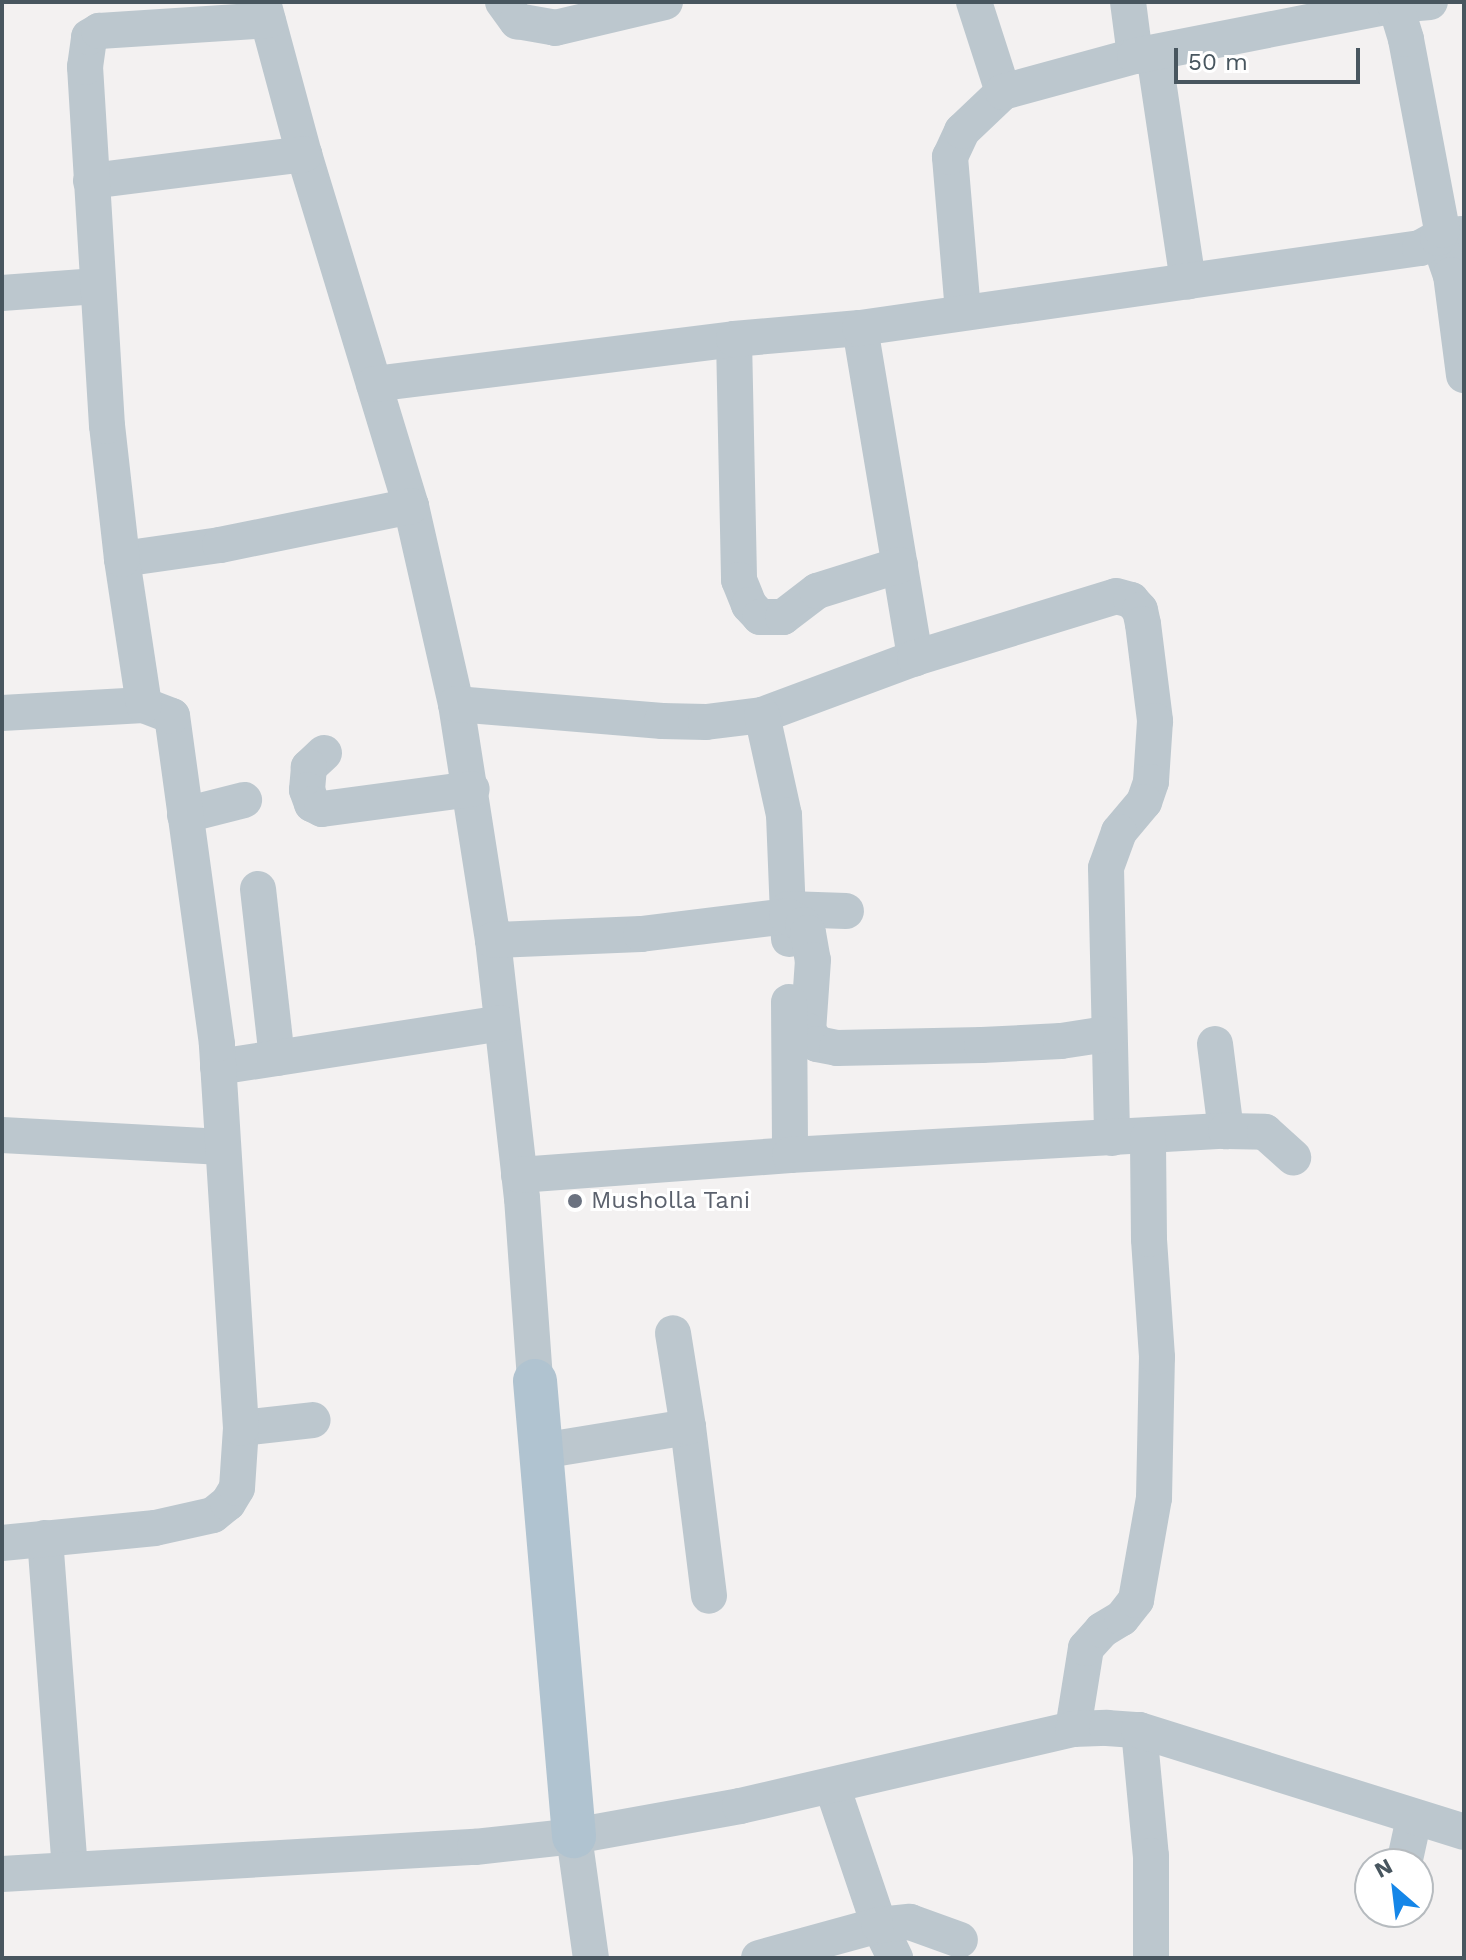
<!DOCTYPE html>
<html>
<head>
<meta charset="utf-8">
<style>
  body { margin:0 }
  #map { position:relative; width:1466px; height:1960px; overflow:hidden; background:#f3f1f1; font-family:"Work Sans",sans-serif }
  div>[style] { position:absolute }
  .minor>* { height:36px; margin:-18px; padding:0 18px; transform-origin:18px; border-radius:18px; background:#bcc7ce }
  .major>* { height:44px; margin:-22px; padding:0 22px; transform-origin:22px; border-radius:22px; background:#b0c3d0 }
  .dots>* { width:22px; height:22px; translate:-50% -50%; box-sizing:border-box; border:4px solid #fff; border-radius:50% }
  span { translate:-50% -50%; white-space:nowrap; text-align:center; line-height:1.15; -webkit-text-stroke:6px #fff; paint-order:stroke }
  .worship-label { font-size:24px; color:#5b616d }
  .left { translate:0 -50%; text-align:left }
  .frame { position:absolute; inset:0; border:4px solid #48565f; pointer-events:none }
  .north { position:absolute; left:1354px; top:1848px; width:80px; height:80px; box-sizing:border-box; background:#fff; border:2px solid #b6bbbf; border-radius:50%; rotate:332deg; font-size:22px; font-weight:700; line-height:32px; text-align:center; color:#48565f }
  .north::after { content:''; display:block; margin:auto; width:28px; height:36px; background:#1586e8; clip-path:polygon(50% 0,100% 100%,50% 72%,0 100%) }
  .scale { position:absolute; left:1174px; top:48px; width:186px; height:36px; box-sizing:border-box; border:4px solid #48565f; border-top:0; padding-left:10px; font-size:24px; line-height:28px; white-space:nowrap; color:#48565f; -webkit-text-stroke:6px #fff; paint-order:stroke }
</style>
</head>
<body>
<div id="map">
  <div class="minor">
    <i style="left:263px;top:2px;width:157px;rotate:74.9deg"></i>
    <i style="left:304px;top:154px;width:368px;rotate:73.1deg"></i>
    <i style="left:411px;top:506px;width:203px;rotate:77.2deg"></i>
    <i style="left:456px;top:704px;width:239px;rotate:81.1deg"></i>
    <i style="left:493px;top:940px;width:260px;rotate:83.6deg"></i>
    <i style="left:522px;top:1198px;width:183px;rotate:85.9deg"></i>
    <i style="left:503px;top:2px;width:24px;rotate:54deg"></i>
    <i style="left:517px;top:21px;width:39px;rotate:10deg"></i>
    <i style="left:555px;top:28px;width:113px;rotate:-13.3deg"></i>
    <i style="left:974px;top:2px;width:95px;rotate:72.1deg"></i>
    <i style="left:1128px;top:2px;width:54px;rotate:82.6deg"></i>
    <i style="left:1154px;top:54px;width:230px;rotate:81.5deg"></i>
    <i style="left:91px;top:181px;width:215px;rotate:-7.2deg"></i>
    <i style="left:1461px;top:234px;width:23px;rotate:170deg"></i>
    <i style="left:1438px;top:238px;width:39px;rotate:71deg"></i>
    <i style="left:1451px;top:275px;width:101px;rotate:82.6deg"></i>
    <i style="left:2px;top:293px;width:95px;rotate:-4.2deg"></i>
    <i style="left:963px;top:312px;width:156px;rotate:-94.8deg"></i>
    <i style="left:950px;top:157px;width:29px;rotate:-65deg"></i>
    <i style="left:962px;top:131px;width:57px;rotate:-43.6deg"></i>
    <i style="left:1003px;top:92px;width:137px;rotate:-15.3deg"></i>
    <i style="left:1135px;top:56px;width:265px;rotate:-11.1deg"></i>
    <i style="left:1395px;top:5px;width:35px;rotate:-5deg"></i>
    <i style="left:860px;top:328px;width:335px;rotate:80.5deg"></i>
    <i style="left:734px;top:339px;width:241px;rotate:88.8deg"></i>
    <i style="left:739px;top:580px;width:27px;rotate:68deg"></i>
    <i style="left:749px;top:605px;width:16px;rotate:47deg"></i>
    <i style="left:760px;top:617px;width:23px"></i>
    <i style="left:783px;top:617px;width:43px;rotate:-37.4deg"></i>
    <i style="left:817px;top:591px;width:87px;rotate:-17.4deg"></i>
    <i style="left:374px;top:384px;width:363px;rotate:-7.1deg"></i>
    <i style="left:734px;top:339px;width:126px;rotate:-5deg"></i>
    <i style="left:860px;top:328px;width:566px;rotate:-8.13deg"></i>
    <i style="left:1420px;top:248px;width:21px;rotate:-29deg"></i>
    <i style="left:1438px;top:238px;width:9px;rotate:-63deg"></i>
    <i style="left:1442px;top:230px;width:194px;rotate:-100.7deg"></i>
    <i style="left:1406px;top:39px;width:39px;rotate:-107deg"></i>
    <i style="left:122px;top:559px;width:99px;rotate:-8.1deg"></i>
    <i style="left:220px;top:545px;width:195px;rotate:-11.5deg"></i>
    <i style="left:456px;top:704px;width:207px;rotate:4.7deg"></i>
    <i style="left:662px;top:721px;width:44px;rotate:1.3deg"></i>
    <i style="left:706px;top:722px;width:56px;rotate:-7.1deg"></i>
    <i style="left:762px;top:715px;width:163px;rotate:-20.4deg"></i>
    <i style="left:915px;top:658px;width:210px;rotate:-17.1deg"></i>
    <i style="left:1116px;top:596px;width:16px;rotate:15deg"></i>
    <i style="left:1131px;top:600px;width:13px;rotate:48deg"></i>
    <i style="left:1140px;top:610px;width:14px;rotate:78deg"></i>
    <i style="left:1143px;top:624px;width:98px;rotate:82.9deg"></i>
    <i style="left:1155px;top:721px;width:61px;rotate:93.8deg"></i>
    <i style="left:1151px;top:782px;width:21px;rotate:109deg"></i>
    <i style="left:1144px;top:802px;width:39px;rotate:130deg"></i>
    <i style="left:1119px;top:832px;width:38px;rotate:110deg"></i>
    <i style="left:1106px;top:868px;width:270px;rotate:88.7deg"></i>
    <i style="left:2px;top:713px;width:142px;rotate:-3.2deg"></i>
    <i style="left:762px;top:715px;width:102px;rotate:77.6deg"></i>
    <i style="left:784px;top:815px;width:124px;rotate:87.7deg"></i>
    <i style="left:324px;top:753px;width:21px;rotate:137deg"></i>
    <i style="left:309px;top:767px;width:23px;rotate:95deg"></i>
    <i style="left:307px;top:790px;width:15px;rotate:70deg"></i>
    <i style="left:312px;top:804px;width:11px;rotate:27deg"></i>
    <i style="left:322px;top:809px;width:151px;rotate:-7.6deg"></i>
    <i style="left:185px;top:815px;width:61px;rotate:-14.3deg"></i>
    <i style="left:258px;top:889px;width:170px;rotate:83.6deg"></i>
    <i style="left:788px;top:909px;width:58px;rotate:2deg"></i>
    <i style="left:493px;top:940px;width:148px;rotate:-2.3deg"></i>
    <i style="left:641px;top:934px;width:147px;rotate:-7deg"></i>
    <i style="left:787px;top:916px;width:18px;rotate:29deg"></i>
    <i style="left:803px;top:925px;width:9px;rotate:58deg"></i>
    <i style="left:808px;top:933px;width:27px;rotate:80deg"></i>
    <i style="left:813px;top:960px;width:71px;rotate:94deg"></i>
    <i style="left:808px;top:1031px;width:16px;rotate:55deg"></i>
    <i style="left:817px;top:1044px;width:20px;rotate:11deg"></i>
    <i style="left:837px;top:1048px;width:145px;rotate:-1.2deg"></i>
    <i style="left:982px;top:1045px;width:79px;rotate:-2.9deg"></i>
    <i style="left:1061px;top:1041px;width:47px;rotate:-8.7deg"></i>
    <i style="left:789px;top:1002px;width:153px;rotate:89.6deg"></i>
    <i style="left:1215px;top:1044px;width:88px;rotate:82.8deg"></i>
    <i style="left:218px;top:1067px;width:286px;rotate:-8.8deg"></i>
    <i style="left:2px;top:1135px;width:221px;rotate:3.1deg"></i>
    <i style="left:519px;top:1175px;width:272px;rotate:-4.2deg"></i>
    <i style="left:790px;top:1155px;width:437px;rotate:-3.2deg"></i>
    <i style="left:1226px;top:1131px;width:39px;rotate:1deg"></i>
    <i style="left:1265px;top:1132px;width:38px;rotate:42deg"></i>
    <i style="left:688px;top:1427px;width:170px;rotate:82.9deg"></i>
    <i style="left:241px;top:1428px;width:72px;rotate:-6.3deg"></i>
    <i style="left:541px;top:1451px;width:149px;rotate:-9.3deg"></i>
    <i style="left:688px;top:1427px;width:95px;rotate:-99.1deg"></i>
    <i style="left:45px;top:1538px;width:332px;rotate:85.7deg"></i>
    <i style="left:2px;top:1543px;width:154px;rotate:-5.6deg"></i>
    <i style="left:155px;top:1528px;width:59px;rotate:-12.6deg"></i>
    <i style="left:213px;top:1515px;width:19px;rotate:-39deg"></i>
    <i style="left:228px;top:1503px;width:17px;rotate:-59deg"></i>
    <i style="left:237px;top:1488px;width:60px;rotate:-86.2deg"></i>
    <i style="left:241px;top:1428px;width:385px;rotate:-93.6deg"></i>
    <i style="left:217px;top:1044px;width:331px;rotate:-97.8deg"></i>
    <i style="left:172px;top:716px;width:30px;rotate:-159deg"></i>
    <i style="left:144px;top:705px;width:148px;rotate:-98.6deg"></i>
    <i style="left:122px;top:559px;width:134px;rotate:-96.4deg"></i>
    <i style="left:107px;top:426px;width:360px;rotate:-93.5deg"></i>
    <i style="left:85px;top:67px;width:30px;rotate:-82deg"></i>
    <i style="left:89px;top:37px;width:12px;rotate:-31deg"></i>
    <i style="left:99px;top:31px;width:169px;rotate:-3.7deg"></i>
    <i style="left:1073px;top:1729px;width:82px;rotate:-80.9deg"></i>
    <i style="left:1086px;top:1648px;width:24px;rotate:-48deg"></i>
    <i style="left:1102px;top:1630px;width:23px;rotate:-31deg"></i>
    <i style="left:1122px;top:1618px;width:23px;rotate:-52deg"></i>
    <i style="left:1136px;top:1600px;width:104px;rotate:-80deg"></i>
    <i style="left:1154px;top:1498px;width:141px;rotate:-88.8deg"></i>
    <i style="left:1157px;top:1357px;width:118px;rotate:-93.9deg"></i>
    <i style="left:1149px;top:1239px;width:101px;rotate:-90.6deg"></i>
    <i style="left:1139px;top:1730px;width:127px;rotate:84.6deg"></i>
    <i style="left:1151px;top:1856px;width:102px;rotate:90deg"></i>
    <i style="left:832px;top:1786px;width:147px;rotate:71.3deg"></i>
    <i style="left:879px;top:1925px;width:37px;rotate:64deg"></i>
    <i style="left:574px;top:1836px;width:123px;rotate:82.1deg"></i>
    <i style="left:1404px;top:1864px;width:47px;rotate:-77.7deg"></i>
    <i style="left:2px;top:1874px;width:474px;rotate:-3.3deg"></i>
    <i style="left:475px;top:1847px;width:100px;rotate:-6.3deg"></i>
    <i style="left:574px;top:1836px;width:169px;rotate:-10.2deg"></i>
    <i style="left:740px;top:1806px;width:342px;rotate:-13deg"></i>
    <i style="left:1073px;top:1729px;width:34px;rotate:-2deg"></i>
    <i style="left:1107px;top:1728px;width:32px;rotate:4deg"></i>
    <i style="left:1139px;top:1730px;width:341px;rotate:17.4deg"></i>
    <i style="left:759px;top:1958px;width:124px;rotate:-15.4deg"></i>
    <i style="left:879px;top:1925px;width:31px;rotate:-6deg"></i>
    <i style="left:910px;top:1922px;width:53px;rotate:19.8deg"></i>
  </div>
  <div class="major">
    <i style="left:535px;top:1381px;width:457px;rotate:85.1deg"></i>
  </div>
  <div class="dots">
    <i style="left:575px;top:1201px;background:#6b7280"></i>
  </div>
  <div class="worship-label">
    <span class="left" style="left:591px;top:1201px">Musholla Tani</span>
  </div>
  <div class="frame"></div>
  <div class="north">N</div>
  <div class="scale">50 m</div>
</div>
</body>
</html>
